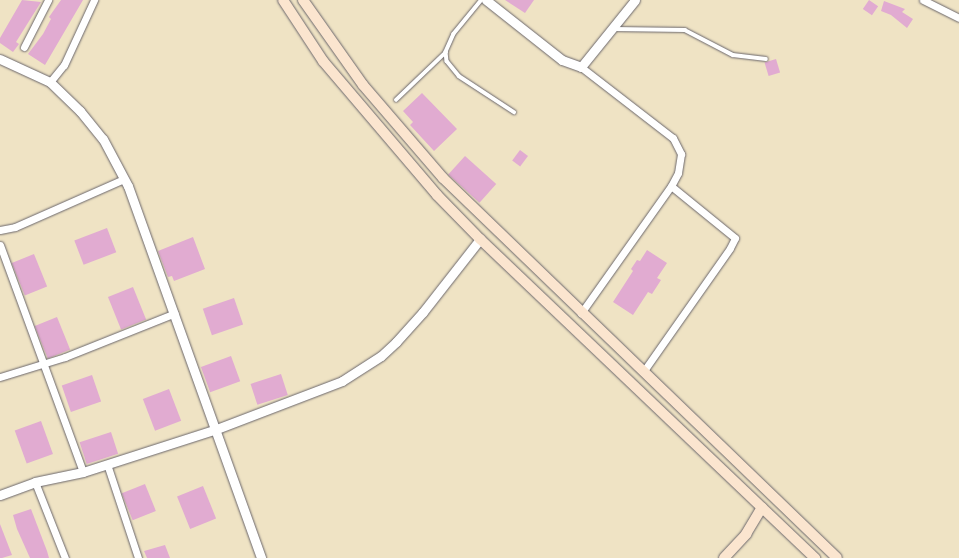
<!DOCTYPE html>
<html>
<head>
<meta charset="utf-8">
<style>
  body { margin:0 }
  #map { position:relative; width:959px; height:558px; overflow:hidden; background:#efe3c4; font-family:Dekko,sans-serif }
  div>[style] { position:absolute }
  .building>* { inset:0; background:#e1abd1; transform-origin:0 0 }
  .roads { filter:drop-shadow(0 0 1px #6a666b) drop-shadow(0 0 1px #6a666b) }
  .service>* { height:3.5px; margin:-1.75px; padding:0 1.75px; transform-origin:1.75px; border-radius:1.75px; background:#fff }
  .minor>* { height:7px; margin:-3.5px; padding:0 3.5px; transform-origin:3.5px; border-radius:3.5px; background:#fff }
  .tertiary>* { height:9px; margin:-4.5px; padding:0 4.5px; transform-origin:4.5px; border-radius:4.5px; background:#fff }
  .secondary>* { height:10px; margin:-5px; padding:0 5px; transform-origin:5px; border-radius:5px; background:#fbe5cf }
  span { translate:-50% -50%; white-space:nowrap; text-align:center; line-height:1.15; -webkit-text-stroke:4px #fcf5e5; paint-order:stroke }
</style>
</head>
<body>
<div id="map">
  <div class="building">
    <i style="clip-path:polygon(22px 0,41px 2px,16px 42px,19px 44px,13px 52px,0 43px,0 38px)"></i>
    <i style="clip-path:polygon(61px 0,83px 0,45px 65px,28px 54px,43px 34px,51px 19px,49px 17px)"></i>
    <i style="clip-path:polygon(505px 0,534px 0,525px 13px)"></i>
    <i style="left:869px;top:0;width:11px;height:11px;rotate:34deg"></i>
    <i style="clip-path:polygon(884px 1px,905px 9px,902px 12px,913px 19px,907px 28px,891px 15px,881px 11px)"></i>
    <i style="left:776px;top:59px;width:14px;height:12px;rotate:73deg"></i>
    <i style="clip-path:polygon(422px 93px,457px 129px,434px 151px,410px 125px,413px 122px,403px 111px)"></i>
    <i style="left:520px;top:150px;width:10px;height:13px;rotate:37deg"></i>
    <i style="left:465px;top:156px;width:42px;height:25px;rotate:42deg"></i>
    <i style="left:107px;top:228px;width:26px;height:35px;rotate:69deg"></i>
    <i style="clip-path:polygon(193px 237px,205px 269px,174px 281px,172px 276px,168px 277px,158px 251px)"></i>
    <i style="clip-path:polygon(647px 250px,667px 263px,657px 278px,661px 280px,652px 294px,648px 292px,633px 315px,613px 302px,633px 271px,631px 269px,637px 260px,640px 261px)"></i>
    <i style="left:34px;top:254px;width:35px;height:24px;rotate:68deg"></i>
    <i style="left:133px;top:287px;width:35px;height:27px;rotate:68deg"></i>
    <i style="left:234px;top:298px;width:28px;height:33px;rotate:71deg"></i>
    <i style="left:57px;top:317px;width:35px;height:24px;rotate:68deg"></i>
    <i style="left:231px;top:356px;width:27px;height:32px;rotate:70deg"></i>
    <i style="left:281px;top:374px;width:22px;height:32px;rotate:72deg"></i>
    <i style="left:92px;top:375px;width:28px;height:32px;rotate:71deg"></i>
    <i style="left:169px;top:389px;width:34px;height:28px;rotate:69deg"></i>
    <i style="left:41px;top:421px;width:35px;height:28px;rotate:70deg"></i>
    <i style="left:111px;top:432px;width:23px;height:33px;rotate:72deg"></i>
    <i style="left:145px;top:484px;width:29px;height:25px;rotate:68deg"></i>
    <i style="left:203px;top:486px;width:35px;height:28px;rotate:68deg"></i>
    <i style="clip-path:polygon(31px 509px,47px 551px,49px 558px,30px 558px,17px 529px,13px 515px)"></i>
    <i style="clip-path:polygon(0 524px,12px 555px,2px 558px,0 558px)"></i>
    <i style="clip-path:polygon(165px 545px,170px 558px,147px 558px,144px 551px)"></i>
  </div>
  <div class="roads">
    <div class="service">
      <i style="left:482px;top:0;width:44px;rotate:129.5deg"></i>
      <i style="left:454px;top:34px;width:20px;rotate:114deg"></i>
      <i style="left:446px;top:52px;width:9px;rotate:84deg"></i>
      <i style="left:447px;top:61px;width:19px;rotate:51deg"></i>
      <i style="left:459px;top:76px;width:66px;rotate:33.2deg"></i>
      <i style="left:614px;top:29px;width:71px;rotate:0.8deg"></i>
      <i style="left:685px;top:30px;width:54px;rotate:27.5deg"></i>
      <i style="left:733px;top:55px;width:33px;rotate:7deg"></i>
      <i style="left:396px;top:100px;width:69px;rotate:-43.8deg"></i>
    </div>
    <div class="minor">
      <i style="left:923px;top:0;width:40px;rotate:26.6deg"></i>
      <i style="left:24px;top:47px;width:53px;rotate:-62.9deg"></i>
      <i style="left:581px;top:67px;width:116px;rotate:37.7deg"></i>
      <i style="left:673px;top:138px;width:18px;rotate:63deg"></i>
      <i style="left:681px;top:154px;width:19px;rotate:99deg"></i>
      <i style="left:678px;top:173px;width:15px;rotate:118deg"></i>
      <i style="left:671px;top:186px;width:156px;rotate:125.3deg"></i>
      <i style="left:50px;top:82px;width:22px;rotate:-51deg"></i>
      <i style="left:64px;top:65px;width:72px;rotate:-65.2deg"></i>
      <i style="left:0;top:230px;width:15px;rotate:-11deg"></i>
      <i style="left:15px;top:227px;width:119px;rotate:-23.8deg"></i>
      <i style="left:0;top:245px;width:242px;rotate:69.9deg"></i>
      <i style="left:643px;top:372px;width:151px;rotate:-54.9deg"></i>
      <i style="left:730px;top:248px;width:11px;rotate:-63deg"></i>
      <i style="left:735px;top:238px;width:82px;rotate:-140.9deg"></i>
      <i style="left:0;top:377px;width:68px;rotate:-17.1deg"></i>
      <i style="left:65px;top:357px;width:118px;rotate:-21.8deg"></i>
      <i style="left:107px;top:464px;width:99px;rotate:71.7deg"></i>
      <i style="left:35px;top:482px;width:82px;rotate:68.5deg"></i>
    </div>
    <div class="tertiary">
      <i style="left:486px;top:0;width:97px;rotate:38.3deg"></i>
      <i style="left:562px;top:60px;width:20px;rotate:20deg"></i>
      <i style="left:581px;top:67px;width:86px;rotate:-51.1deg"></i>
      <i style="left:0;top:59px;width:55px;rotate:24.7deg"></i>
      <i style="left:50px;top:82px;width:42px;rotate:44deg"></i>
      <i style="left:80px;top:111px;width:36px;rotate:51deg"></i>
      <i style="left:103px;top:139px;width:53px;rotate:62deg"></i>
      <i style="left:128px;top:186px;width:395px;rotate:70.3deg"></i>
      <i style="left:0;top:495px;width:37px;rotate:-20deg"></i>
      <i style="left:35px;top:482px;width:49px;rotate:-11.8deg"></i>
      <i style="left:83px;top:472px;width:138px;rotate:-17.8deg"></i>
      <i style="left:214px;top:430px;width:137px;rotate:-20.9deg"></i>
      <i style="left:342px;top:381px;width:46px;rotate:-32.7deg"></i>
      <i style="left:381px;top:356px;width:21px;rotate:-43deg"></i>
      <i style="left:396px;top:342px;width:40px;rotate:-48deg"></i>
      <i style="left:423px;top:312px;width:93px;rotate:-52deg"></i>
    </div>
    <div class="secondary">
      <i style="left:283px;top:0;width:73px;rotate:56.7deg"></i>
      <i style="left:323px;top:61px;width:176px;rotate:49.6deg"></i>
      <i style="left:437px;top:195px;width:62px;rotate:45.7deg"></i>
      <i style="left:480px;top:239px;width:463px;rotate:43.6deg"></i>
      <i style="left:303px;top:0;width:104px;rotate:54.8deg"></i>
      <i style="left:363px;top:85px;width:123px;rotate:49.3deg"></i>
      <i style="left:443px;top:178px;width:547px;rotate:43.96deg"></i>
      <i style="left:724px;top:558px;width:33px;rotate:-47deg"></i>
      <i style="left:746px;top:534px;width:31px;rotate:-59deg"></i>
    </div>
  </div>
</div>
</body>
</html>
